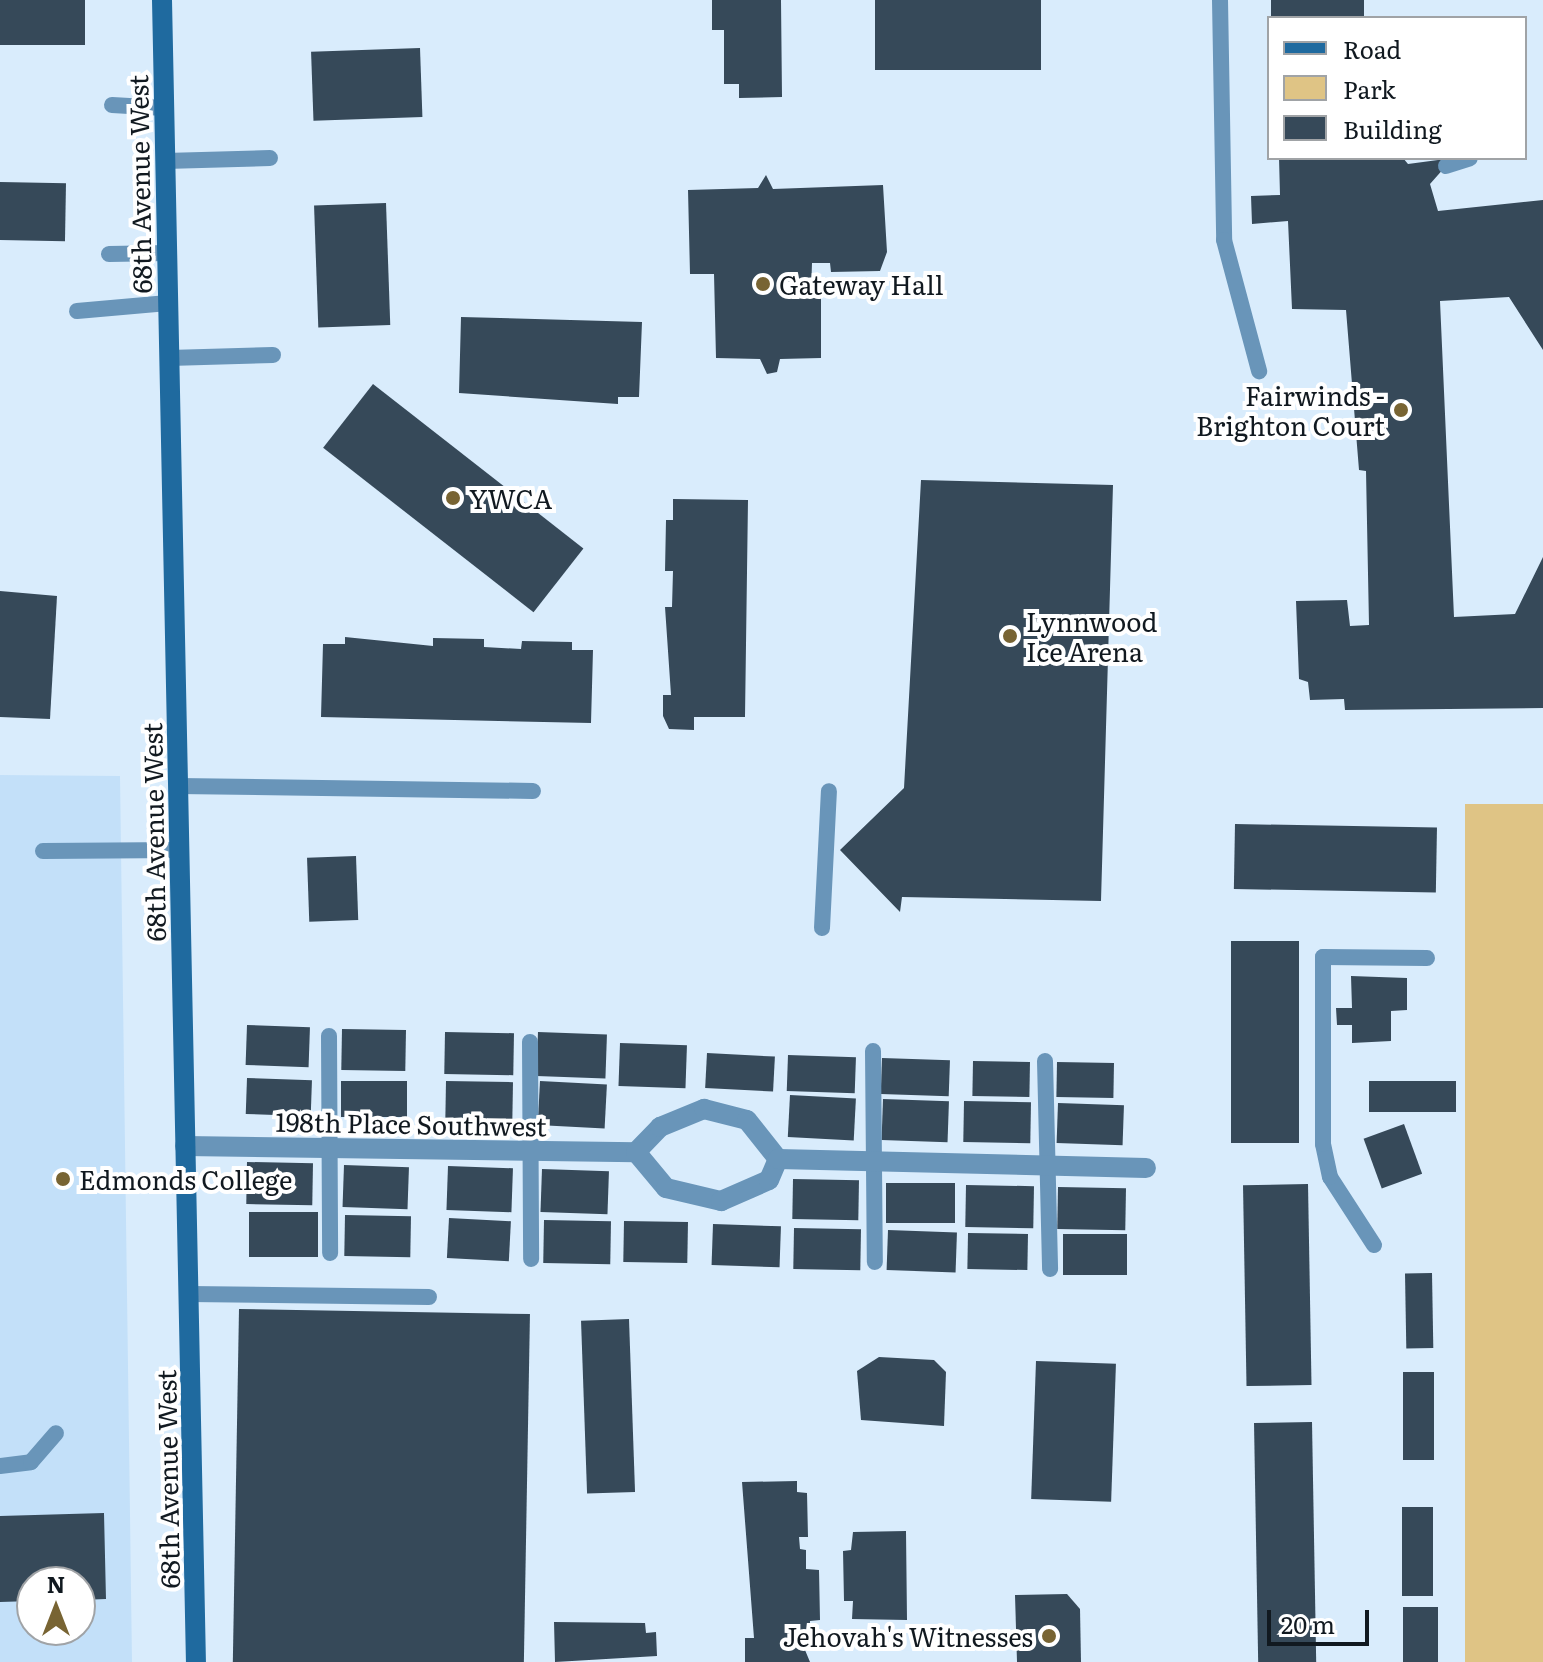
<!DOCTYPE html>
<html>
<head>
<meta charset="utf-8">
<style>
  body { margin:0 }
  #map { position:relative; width:1543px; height:1662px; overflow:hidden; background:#d9ecfc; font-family:Literata,serif }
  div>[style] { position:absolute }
  .built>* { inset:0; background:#c3e0f9 }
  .green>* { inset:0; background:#dfc485; transform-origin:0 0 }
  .building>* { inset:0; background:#364959; transform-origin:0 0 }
  .lane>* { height:16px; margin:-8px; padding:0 8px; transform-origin:8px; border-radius:8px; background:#6995b9 }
  .street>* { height:20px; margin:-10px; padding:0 10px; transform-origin:10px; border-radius:10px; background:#6995b9 }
  .secondary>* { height:20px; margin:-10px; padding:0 10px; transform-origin:10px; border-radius:10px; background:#1f6a9f }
  .dots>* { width:22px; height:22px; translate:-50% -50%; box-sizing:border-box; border:4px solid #fff; border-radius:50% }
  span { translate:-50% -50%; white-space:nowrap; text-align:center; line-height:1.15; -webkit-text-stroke:8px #fff; paint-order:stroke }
  .street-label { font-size:26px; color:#111920 }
  .poi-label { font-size:26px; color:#111920 }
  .left { translate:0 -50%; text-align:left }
  .right { translate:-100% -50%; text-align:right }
  .legend { position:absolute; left:1267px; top:16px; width:260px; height:144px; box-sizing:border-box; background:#fff; border:2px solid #a0a3a6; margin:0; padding:10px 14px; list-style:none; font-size:24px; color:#111920 }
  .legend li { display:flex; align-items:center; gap:16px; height:40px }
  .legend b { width:40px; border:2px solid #a0a3a6 }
  .north { position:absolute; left:16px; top:1566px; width:80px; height:80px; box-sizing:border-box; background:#fff; border:2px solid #a0a3a6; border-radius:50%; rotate:0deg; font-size:22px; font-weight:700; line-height:32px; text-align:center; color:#111920 }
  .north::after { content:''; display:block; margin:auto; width:28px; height:36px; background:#786433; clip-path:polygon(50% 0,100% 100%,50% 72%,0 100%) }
  .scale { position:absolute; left:1267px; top:1610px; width:102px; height:36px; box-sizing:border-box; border:4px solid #111920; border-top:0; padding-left:10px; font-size:24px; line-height:28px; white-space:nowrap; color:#111920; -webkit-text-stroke:6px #fff; paint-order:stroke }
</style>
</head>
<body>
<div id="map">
  <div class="built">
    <i style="clip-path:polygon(evenodd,0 775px,120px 776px,132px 1662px,0 1662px,0 775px,32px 1582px,80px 1582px,80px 1630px,32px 1630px,32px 1582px)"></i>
  </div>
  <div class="green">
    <i style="left:1543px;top:804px;width:858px;height:78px;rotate:90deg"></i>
  </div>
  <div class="building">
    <i style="left:0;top:0;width:85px;height:45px"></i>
    <i style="clip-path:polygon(712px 0,781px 0,782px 97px,739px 98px,739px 84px,724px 84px,724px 30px,712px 30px)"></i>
    <i style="left:875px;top:0;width:166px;height:70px"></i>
    <i style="left:1271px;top:0;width:93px;height:18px"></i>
    <i style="left:420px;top:48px;width:69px;height:109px;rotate:88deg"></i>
    <i style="clip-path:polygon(1279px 158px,1403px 158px,1408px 164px,1453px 158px,1430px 184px,1438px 211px,1543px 200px,1543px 350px,1509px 297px,1440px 301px,1454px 617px,1515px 614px,1543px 557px,1543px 708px,1345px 710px,1344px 699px,1310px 700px,1308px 682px,1299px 679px,1296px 601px,1347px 600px,1350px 626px,1369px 625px,1366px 471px,1359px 470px,1346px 310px,1292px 309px,1288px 221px,1252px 224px,1251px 196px,1280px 195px)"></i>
    <i style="clip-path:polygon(766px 175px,773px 189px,883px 185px,887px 252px,880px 271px,831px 272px,830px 263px,812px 263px,811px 293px,821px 294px,821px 358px,780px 359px,777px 372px,767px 374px,760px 359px,716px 358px,714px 274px,690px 274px,688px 190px,758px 188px)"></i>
    <i style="left:0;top:182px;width:66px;height:58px;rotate:1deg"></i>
    <i style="left:386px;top:203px;width:122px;height:72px;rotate:88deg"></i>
    <i style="clip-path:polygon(461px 317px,642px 322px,639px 397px,618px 397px,618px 404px,459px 393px)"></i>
    <i style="left:373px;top:384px;width:267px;height:81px;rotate:38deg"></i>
    <i style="clip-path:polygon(921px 480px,1113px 485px,1101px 901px,902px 897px,900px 912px,840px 850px,904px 788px)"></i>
    <i style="clip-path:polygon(673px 499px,748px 500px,745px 717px,694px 717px,694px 730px,669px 729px,663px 716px,663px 695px,671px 695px,665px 607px,672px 607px,673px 571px,665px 571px,666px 520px,673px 520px)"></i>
    <i style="clip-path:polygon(0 591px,57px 596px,50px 719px,0 717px)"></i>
    <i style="clip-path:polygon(345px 637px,433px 646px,433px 638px,484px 639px,484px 647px,521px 649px,522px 641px,572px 642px,572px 650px,593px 650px,591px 723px,321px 717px,323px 644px,345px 644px)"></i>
    <i style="left:1235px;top:824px;width:202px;height:65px;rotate:1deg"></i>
    <i style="left:356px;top:856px;width:64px;height:49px;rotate:88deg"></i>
    <i style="left:1231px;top:941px;width:68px;height:202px"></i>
    <i style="clip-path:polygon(1351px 976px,1407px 978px,1407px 1010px,1391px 1011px,1391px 1041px,1352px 1043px,1352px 1025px,1337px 1025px,1336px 1008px,1352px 1008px)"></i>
    <i style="left:247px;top:1025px;width:63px;height:40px;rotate:2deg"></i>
    <i style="left:342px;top:1029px;width:64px;height:41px;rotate:1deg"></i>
    <i style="left:445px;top:1032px;width:69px;height:42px;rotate:1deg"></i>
    <i style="left:538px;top:1032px;width:69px;height:44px;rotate:2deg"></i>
    <i style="left:620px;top:1043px;width:67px;height:43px;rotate:2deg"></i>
    <i style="left:707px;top:1053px;width:68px;height:35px;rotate:3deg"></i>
    <i style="left:788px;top:1055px;width:68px;height:36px;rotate:2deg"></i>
    <i style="left:882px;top:1058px;width:68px;height:36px;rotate:2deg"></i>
    <i style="left:973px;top:1061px;width:57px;height:35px;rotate:1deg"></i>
    <i style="left:1057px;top:1062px;width:57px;height:35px;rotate:1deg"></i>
    <i style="left:247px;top:1078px;width:65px;height:36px;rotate:2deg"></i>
    <i style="left:341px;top:1081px;width:66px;height:36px"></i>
    <i style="left:446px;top:1081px;width:67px;height:42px;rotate:1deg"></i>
    <i style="left:540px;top:1081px;width:67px;height:44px;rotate:3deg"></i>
    <i style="left:1369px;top:1081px;width:87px;height:31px"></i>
    <i style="left:790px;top:1095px;width:66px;height:42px;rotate:3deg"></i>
    <i style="left:883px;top:1099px;width:66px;height:41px;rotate:2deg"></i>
    <i style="left:964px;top:1101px;width:67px;height:41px;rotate:1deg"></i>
    <i style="left:1058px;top:1103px;width:66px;height:40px;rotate:2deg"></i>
    <i style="left:1404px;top:1124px;width:53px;height:43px;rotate:70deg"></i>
    <i style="left:247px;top:1162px;width:66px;height:42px;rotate:1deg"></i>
    <i style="left:344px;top:1165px;width:65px;height:42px;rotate:2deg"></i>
    <i style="left:448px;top:1166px;width:65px;height:44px;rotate:2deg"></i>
    <i style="left:542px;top:1169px;width:67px;height:43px;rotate:2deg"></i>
    <i style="left:793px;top:1179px;width:66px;height:40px;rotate:1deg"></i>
    <i style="left:886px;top:1183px;width:69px;height:40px"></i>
    <i style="left:1308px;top:1184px;width:201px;height:65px;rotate:89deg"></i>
    <i style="left:966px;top:1185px;width:68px;height:42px;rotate:1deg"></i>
    <i style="left:1058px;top:1187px;width:68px;height:42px;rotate:1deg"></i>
    <i style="left:249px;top:1212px;width:69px;height:45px"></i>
    <i style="left:345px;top:1215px;width:66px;height:41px;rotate:1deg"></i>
    <i style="left:449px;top:1218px;width:62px;height:40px;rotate:3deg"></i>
    <i style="left:544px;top:1220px;width:67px;height:43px;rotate:1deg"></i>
    <i style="left:624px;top:1221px;width:64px;height:41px;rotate:1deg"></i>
    <i style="left:713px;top:1224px;width:68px;height:41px;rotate:2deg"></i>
    <i style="left:794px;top:1228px;width:67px;height:41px;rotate:1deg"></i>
    <i style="left:888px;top:1230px;width:69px;height:40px;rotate:2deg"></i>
    <i style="left:968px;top:1233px;width:60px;height:36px;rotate:1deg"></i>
    <i style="left:1063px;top:1234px;width:64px;height:41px"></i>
    <i style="left:1432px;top:1273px;width:75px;height:27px;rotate:89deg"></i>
    <i style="left:239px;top:1309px;width:291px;height:353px;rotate:1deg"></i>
    <i style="left:629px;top:1319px;width:173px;height:48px;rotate:88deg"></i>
    <i style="clip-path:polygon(879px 1357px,934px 1360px,946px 1372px,944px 1426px,861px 1420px,857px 1371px)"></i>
    <i style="left:1036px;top:1361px;width:80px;height:138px;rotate:2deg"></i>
    <i style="left:1403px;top:1372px;width:31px;height:88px"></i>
    <i style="left:1312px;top:1422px;width:240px;height:58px;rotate:89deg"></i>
    <i style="clip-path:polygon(797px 1481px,797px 1492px,807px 1493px,808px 1537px,799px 1537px,800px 1549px,806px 1550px,806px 1569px,819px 1570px,820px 1620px,810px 1621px,810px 1638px,800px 1638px,810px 1662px,745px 1662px,745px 1638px,754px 1638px,742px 1482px)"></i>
    <i style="left:1402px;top:1507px;width:31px;height:89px"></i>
    <i style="clip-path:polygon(104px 1513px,106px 1599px,80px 1600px,80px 1582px,32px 1582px,32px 1601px,0 1602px,0 1516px)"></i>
    <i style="clip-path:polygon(906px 1531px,907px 1620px,852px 1619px,853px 1601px,844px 1601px,843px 1551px,851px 1550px,853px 1532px)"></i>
    <i style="clip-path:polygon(1067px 1594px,1080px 1609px,1081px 1662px,1017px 1662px,1015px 1595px)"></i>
    <i style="left:1403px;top:1607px;width:35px;height:55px"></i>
    <i style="clip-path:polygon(554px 1622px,645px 1623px,646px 1633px,656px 1632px,657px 1656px,555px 1662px)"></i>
  </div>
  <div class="lane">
    <i style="left:1220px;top:0;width:240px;rotate:89deg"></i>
    <i style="left:1224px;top:240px;width:136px;rotate:75deg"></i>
    <i style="left:112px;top:105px;width:52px;rotate:3.3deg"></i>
    <i style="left:165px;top:161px;width:105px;rotate:-1.6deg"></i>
    <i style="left:1446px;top:166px;width:25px;rotate:-18deg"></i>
    <i style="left:109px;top:254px;width:58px;rotate:-1deg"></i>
    <i style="left:77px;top:311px;width:91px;rotate:-5deg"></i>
    <i style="left:169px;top:358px;width:104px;rotate:-1.7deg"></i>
    <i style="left:178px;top:786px;width:355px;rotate:0.8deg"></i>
    <i style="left:43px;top:851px;width:136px;rotate:-0.4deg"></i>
    <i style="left:822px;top:928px;width:137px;rotate:-87.1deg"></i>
    <i style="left:329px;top:1036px;width:217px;rotate:89.7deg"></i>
    <i style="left:530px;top:1042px;width:217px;rotate:89.7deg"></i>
    <i style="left:873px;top:1051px;width:211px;rotate:89.5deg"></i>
    <i style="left:1045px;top:1061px;width:208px;rotate:88.6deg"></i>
    <i style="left:1374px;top:1245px;width:81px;rotate:-122.9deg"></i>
    <i style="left:1330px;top:1177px;width:34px;rotate:-102deg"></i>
    <i style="left:1323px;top:1144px;width:187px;rotate:-90deg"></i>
    <i style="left:1323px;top:957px;width:104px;rotate:0.6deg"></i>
    <i style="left:189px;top:1294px;width:240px;rotate:0.7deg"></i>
    <i style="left:0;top:1466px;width:31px;rotate:-7deg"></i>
    <i style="left:31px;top:1462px;width:38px;rotate:-49deg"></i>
  </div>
  <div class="street">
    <i style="left:185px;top:1146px;width:451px;rotate:0.8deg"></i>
    <i style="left:636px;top:1152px;width:35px;rotate:-46deg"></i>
    <i style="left:660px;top:1127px;width:48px;rotate:-22.2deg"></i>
    <i style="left:704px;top:1109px;width:44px;rotate:14.3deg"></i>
    <i style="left:747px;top:1120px;width:50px;rotate:51.5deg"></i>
    <i style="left:636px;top:1152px;width:47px;rotate:50.2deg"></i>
    <i style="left:666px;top:1188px;width:57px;rotate:13.3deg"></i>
    <i style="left:721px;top:1201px;width:52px;rotate:-23.6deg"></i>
    <i style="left:769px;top:1180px;width:23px;rotate:-67deg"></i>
    <i style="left:778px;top:1159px;width:368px;rotate:1.4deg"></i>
  </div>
  <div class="secondary">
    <i style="left:162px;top:0;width:1662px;rotate:88.83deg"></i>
  </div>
  <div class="dots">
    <i style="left:763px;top:284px;background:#786433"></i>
    <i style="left:1401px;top:410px;background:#786433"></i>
    <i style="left:453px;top:498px;background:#786433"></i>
    <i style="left:1010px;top:636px;background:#786433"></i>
    <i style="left:63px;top:1179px;background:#786433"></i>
    <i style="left:1049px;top:1636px;background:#786433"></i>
  </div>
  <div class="street-label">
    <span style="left:139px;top:184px;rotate:-91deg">68th Avenue West</span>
    <span style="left:153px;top:832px;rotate:-91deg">68th Avenue West</span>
    <span style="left:411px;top:1123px;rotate:1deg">198th Place Southwest</span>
    <span style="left:167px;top:1479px;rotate:-91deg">68th Avenue West</span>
  </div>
  <div class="poi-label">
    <span class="left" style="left:779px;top:284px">Gateway Hall</span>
    <span class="right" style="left:1385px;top:410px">Fairwinds -<br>Brighton Court</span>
    <span class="left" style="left:469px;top:498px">YWCA</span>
    <span class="left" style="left:1026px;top:636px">Lynnwood<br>Ice Arena</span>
    <span class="left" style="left:79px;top:1179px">Edmonds College</span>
    <span class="right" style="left:1033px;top:1636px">Jehovah's Witnesses</span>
  </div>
  <ul class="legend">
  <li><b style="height:10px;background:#1f6a9f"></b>Road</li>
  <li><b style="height:22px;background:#dfc485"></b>Park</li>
  <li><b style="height:22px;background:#364959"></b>Building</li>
  </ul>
  <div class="north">N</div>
  <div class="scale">20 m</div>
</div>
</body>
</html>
